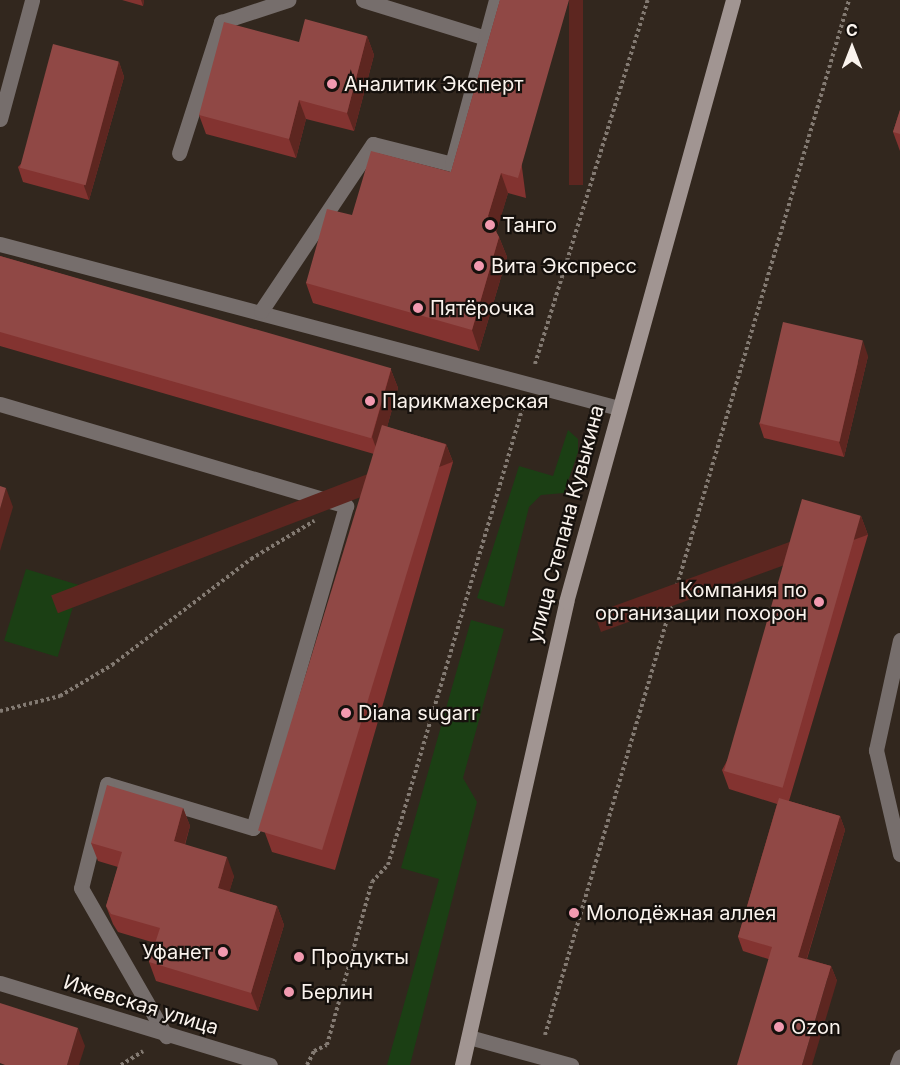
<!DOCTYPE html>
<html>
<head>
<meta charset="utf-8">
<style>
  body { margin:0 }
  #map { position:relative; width:900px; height:1065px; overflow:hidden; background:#32271e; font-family:Inter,sans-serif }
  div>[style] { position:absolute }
  .green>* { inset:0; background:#1b3f14; transform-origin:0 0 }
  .path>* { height:4px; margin-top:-2px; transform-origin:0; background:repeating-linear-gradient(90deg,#837a72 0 3px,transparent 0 6px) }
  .lane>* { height:15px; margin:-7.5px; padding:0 7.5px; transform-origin:7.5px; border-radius:7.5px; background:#766e6c }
  .street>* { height:15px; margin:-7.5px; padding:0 7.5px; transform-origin:7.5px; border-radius:7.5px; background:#766e6c }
  .secondary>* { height:15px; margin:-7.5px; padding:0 7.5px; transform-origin:7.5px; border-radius:7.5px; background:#a19592 }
  .wall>* { inset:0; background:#833330 }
  .shaded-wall>* { inset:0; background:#5d2620; transform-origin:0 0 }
  .building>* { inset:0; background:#904845; transform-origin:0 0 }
  .dots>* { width:16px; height:16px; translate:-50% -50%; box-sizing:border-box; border:3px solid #16110d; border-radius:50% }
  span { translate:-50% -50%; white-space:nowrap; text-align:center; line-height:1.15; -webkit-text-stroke:4.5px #16110d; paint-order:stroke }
  .poi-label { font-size:20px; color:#faf3ed }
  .left { translate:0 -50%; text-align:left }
  .right { translate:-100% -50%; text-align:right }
  .street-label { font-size:20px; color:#faf3ed }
  .north { position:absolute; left:822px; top:18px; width:60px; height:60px; -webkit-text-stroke:4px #16110d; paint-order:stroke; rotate:0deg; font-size:16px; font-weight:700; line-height:24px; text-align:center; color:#faf3ed }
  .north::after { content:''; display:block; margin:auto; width:21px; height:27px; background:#faf3ed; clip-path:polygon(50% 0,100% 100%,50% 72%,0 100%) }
</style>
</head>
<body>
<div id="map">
  <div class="green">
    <i style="clip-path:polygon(568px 430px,578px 439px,578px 452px,564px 493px,541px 495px,529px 507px,504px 607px,477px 598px,519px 466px,553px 476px)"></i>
    <i style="left:26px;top:569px;width:56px;height:75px;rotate:17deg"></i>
    <i style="clip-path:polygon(471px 620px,504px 629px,463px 778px,477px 802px,410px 1065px,387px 1065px,439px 879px,401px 868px)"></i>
  </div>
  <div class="path">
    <i style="left:535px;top:364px;width:381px;rotate:-72.8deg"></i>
    <i style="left:0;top:711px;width:62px;rotate:-14deg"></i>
    <i style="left:60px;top:696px;width:61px;rotate:-30.8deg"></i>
    <i style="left:112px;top:665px;width:175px;rotate:-37.3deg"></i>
    <i style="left:251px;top:559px;width:74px;rotate:-31.1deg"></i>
    <i style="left:545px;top:1035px;width:1079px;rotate:-73.63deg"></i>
    <i style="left:121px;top:1065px;width:26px;rotate:-32deg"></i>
    <i style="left:307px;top:1065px;width:16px;rotate:-63deg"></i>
    <i style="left:314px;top:1051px;width:14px;rotate:-25deg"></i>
    <i style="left:327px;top:1045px;width:169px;rotate:-74.6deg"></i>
    <i style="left:372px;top:882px;width:23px;rotate:-47deg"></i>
    <i style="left:388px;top:865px;width:478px;rotate:-73.6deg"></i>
  </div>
  <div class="lane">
    <i style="left:363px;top:0;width:129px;rotate:17.2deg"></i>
    <i style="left:179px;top:153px;width:138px;rotate:-72.2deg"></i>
    <i style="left:221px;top:22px;width:71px;rotate:-18.2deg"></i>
    <i style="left:0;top:244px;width:640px;rotate:14.84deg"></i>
    <i style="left:261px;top:311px;width:201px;rotate:-56.2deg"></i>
    <i style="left:373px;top:144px;width:81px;rotate:14.2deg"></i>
    <i style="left:452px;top:164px;width:170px;rotate:-75deg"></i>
    <i style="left:0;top:404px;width:361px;rotate:16.4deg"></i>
    <i style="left:346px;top:506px;width:335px;rotate:106.1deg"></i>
    <i style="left:253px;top:828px;width:152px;rotate:-163.2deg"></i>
    <i style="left:107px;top:784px;width:107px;rotate:104deg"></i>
    <i style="left:81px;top:888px;width:171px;rotate:60.1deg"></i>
    <i style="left:900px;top:640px;width:113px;rotate:102.3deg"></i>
    <i style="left:876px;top:750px;width:107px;rotate:77deg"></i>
    <i style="left:897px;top:1065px;width:9px;rotate:-69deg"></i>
  </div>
  <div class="street">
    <i style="left:0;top:119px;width:123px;rotate:-74.9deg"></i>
    <i style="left:0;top:983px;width:282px;rotate:16.9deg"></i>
    <i style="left:469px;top:1037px;width:106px;rotate:15.4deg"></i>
  </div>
  <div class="secondary">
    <i style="left:462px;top:1065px;width:475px;rotate:-77.3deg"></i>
    <i style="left:566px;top:602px;width:625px;rotate:-74.5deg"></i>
  </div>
  <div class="wall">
    <i style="clip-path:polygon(122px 0,144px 0,143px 6px)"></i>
    <i style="clip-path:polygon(500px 0,526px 198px,508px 193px,496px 232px,499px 237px,507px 257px,479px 351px,313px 303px,306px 283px,352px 215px,451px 172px)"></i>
    <i style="clip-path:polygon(367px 36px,374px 55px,354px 131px,306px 119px,296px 158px,206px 134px,199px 115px,299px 42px)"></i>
    <i style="clip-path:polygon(119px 62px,124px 77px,89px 200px,23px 182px,18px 167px)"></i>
    <i style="clip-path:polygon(900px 110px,900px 151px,893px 132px)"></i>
    <i style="clip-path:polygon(0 256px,391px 370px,398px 388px,387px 427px,446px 444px,453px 462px,335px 870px,272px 852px,265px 833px,374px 454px,0 346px)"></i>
    <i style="clip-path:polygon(868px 356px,844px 457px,764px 438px,759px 423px)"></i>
    <i style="clip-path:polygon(861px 516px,868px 535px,789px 801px,840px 816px,845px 830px,807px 959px,831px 966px,837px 981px,743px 951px,738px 937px,777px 804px,729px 789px,722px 770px)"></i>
    <i style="clip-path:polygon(183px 808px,190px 826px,185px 845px,234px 876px,229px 892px,277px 906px,284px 925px,258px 1011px,156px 981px,149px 962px,155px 943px,118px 932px,113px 924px,106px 906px,118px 867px,98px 861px,91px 843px)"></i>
  </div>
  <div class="shaded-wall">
    <i style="clip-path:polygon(141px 0,144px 0,143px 6px)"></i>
    <i style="left:569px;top:0;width:14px;height:185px"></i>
    <i style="clip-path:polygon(367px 36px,374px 55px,354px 131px,347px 113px)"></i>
    <i style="clip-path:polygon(119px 62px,124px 77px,89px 200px,84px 186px)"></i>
    <i style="clip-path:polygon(299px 100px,306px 119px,296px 158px,289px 139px)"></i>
    <i style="clip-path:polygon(501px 173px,508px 193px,495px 237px,488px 216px)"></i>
    <i style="clip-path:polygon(499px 237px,507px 257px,479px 351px,472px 330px)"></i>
    <i style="clip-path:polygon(863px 341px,868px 356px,844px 457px,839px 442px)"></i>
    <i style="clip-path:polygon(391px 370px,398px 388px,379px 456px,372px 437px)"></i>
    <i style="left:446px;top:444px;width:19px;height:423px;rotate:69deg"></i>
    <i style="clip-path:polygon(6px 488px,13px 507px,0 551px,0 509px)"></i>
    <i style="left:861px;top:516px;width:20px;height:284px;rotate:70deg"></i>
    <i style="clip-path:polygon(183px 808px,190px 826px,180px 860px,174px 841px)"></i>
    <i style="clip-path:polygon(840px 816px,845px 830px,803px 971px,798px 957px)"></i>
    <i style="clip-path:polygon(227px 857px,234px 876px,225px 907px,218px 888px)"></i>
    <i style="clip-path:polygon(277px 906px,284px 925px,258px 1011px,251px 993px)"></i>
    <i style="clip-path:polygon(831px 966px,837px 981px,812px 1065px,802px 1065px)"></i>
    <i style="clip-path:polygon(78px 1028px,85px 1046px,79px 1065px,67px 1065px)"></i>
  </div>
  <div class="building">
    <i style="clip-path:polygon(500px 0,569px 0,518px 178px,501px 173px,488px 216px,499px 237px,472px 330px,306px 283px,327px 209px,352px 215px,371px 151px,451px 172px)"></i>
    <i style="clip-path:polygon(305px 19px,367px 36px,347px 113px,299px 100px,289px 139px,199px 115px,224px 22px,299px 42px)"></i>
    <i style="left:53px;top:44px;width:68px;height:128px;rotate:15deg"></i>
    <i style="clip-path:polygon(900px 110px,900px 134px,893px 132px)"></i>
    <i style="left:0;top:256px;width:407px;height:73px;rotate:16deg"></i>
    <i style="left:783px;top:322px;width:82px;height:104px;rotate:13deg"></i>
    <i style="left:382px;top:425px;width:67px;height:424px;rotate:17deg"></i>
    <i style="clip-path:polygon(0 486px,6px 488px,0 509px)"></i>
    <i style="left:802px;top:499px;width:61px;height:283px;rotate:16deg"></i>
    <i style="clip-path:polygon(107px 785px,183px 808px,174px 841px,227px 857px,218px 888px,277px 906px,251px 993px,149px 962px,160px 928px,111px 914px,106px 906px,122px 852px,91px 843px)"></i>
    <i style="clip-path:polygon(779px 798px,840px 816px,798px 957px,831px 966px,802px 1065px,737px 1065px,772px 947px,738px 937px)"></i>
    <i style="clip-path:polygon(0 1003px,78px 1028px,67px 1065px,5px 1065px,0 1063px)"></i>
  </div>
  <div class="dots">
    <i style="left:332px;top:84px;background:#f29ab0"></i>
    <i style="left:490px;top:225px;background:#f29ab0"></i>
    <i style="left:479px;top:266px;background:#f29ab0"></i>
    <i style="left:418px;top:308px;background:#f29ab0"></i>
    <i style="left:370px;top:401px;background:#f29ab0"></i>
    <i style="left:819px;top:602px;background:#f29ab0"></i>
    <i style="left:346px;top:713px;background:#f29ab0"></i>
    <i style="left:574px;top:913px;background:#f29ab0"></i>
    <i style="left:223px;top:952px;background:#f29ab0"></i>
    <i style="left:299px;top:957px;background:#f29ab0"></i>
    <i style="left:289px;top:992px;background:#f29ab0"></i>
    <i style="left:779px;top:1027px;background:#f29ab0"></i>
  </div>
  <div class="poi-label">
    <span class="left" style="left:344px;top:84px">Аналитик Эксперт</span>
    <span class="left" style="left:502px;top:225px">Танго</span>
    <span class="left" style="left:491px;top:266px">Вита Экспресс</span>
    <span class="left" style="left:430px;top:308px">Пятёрочка</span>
    <span class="left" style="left:382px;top:401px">Парикмахерская</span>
    <span class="right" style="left:807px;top:602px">Компания по<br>организации похорон</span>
    <span class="left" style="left:358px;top:713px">Diana sugarr</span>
    <span class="left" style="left:586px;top:913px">Молодёжная аллея</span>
    <span class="right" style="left:211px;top:952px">Уфанет</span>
    <span class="left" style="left:311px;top:957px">Продукты</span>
    <span class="left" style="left:301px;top:992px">Берлин</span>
    <span class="left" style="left:791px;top:1027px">Ozon</span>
  </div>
  <div class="street-label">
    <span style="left:566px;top:524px;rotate:-75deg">улица Степана Кувыкина</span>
    <span style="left:141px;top:1005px;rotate:17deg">Ижевская улица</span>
  </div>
  <div class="north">С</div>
</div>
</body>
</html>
